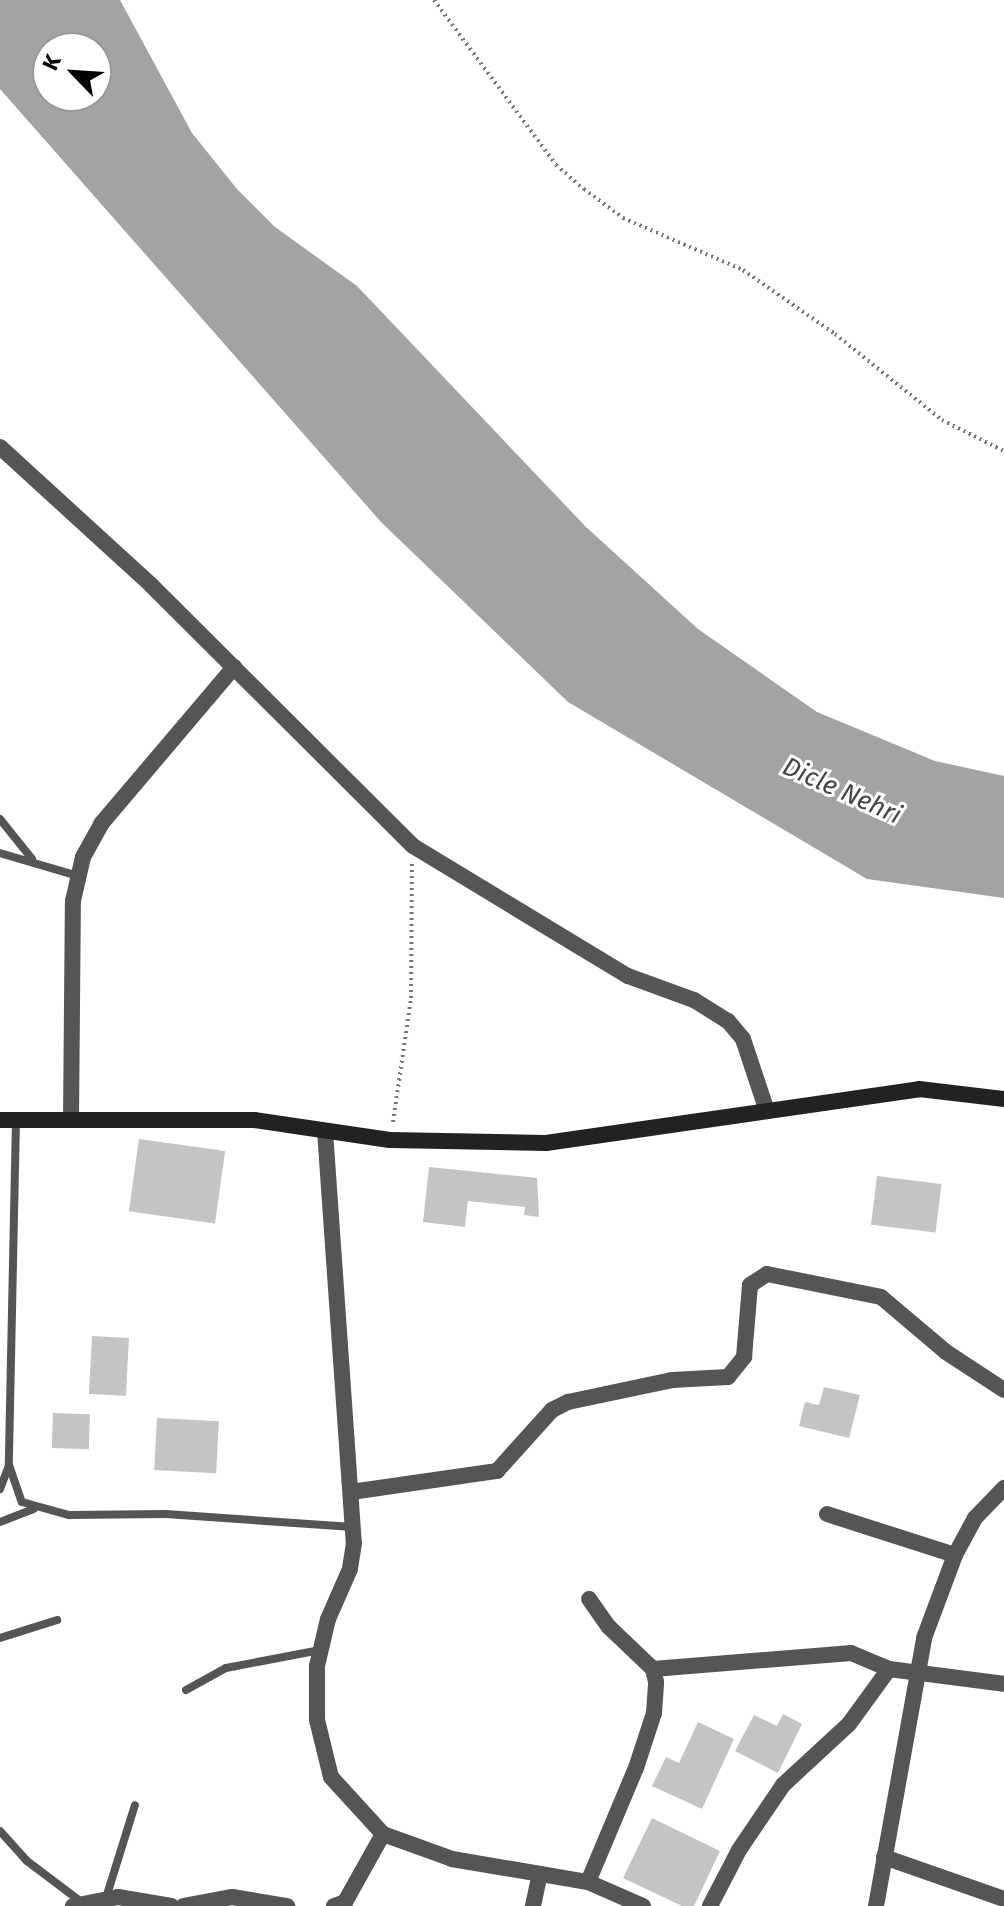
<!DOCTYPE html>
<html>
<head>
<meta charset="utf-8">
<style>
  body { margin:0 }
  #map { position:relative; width:1004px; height:1906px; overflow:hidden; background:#fff; font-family:"Fira Sans",sans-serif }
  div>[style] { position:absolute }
  .water>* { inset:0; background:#a3a3a3 }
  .building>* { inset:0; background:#c4c4c4; transform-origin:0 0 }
  .path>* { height:4px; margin-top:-2px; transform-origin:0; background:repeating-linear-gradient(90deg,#777 0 2px,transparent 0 6px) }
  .lane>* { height:8px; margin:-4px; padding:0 4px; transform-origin:4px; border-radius:4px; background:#555 }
  .street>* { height:16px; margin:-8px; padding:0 8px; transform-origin:8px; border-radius:8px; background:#555 }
  .secondary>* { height:16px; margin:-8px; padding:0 8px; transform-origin:8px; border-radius:8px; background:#222 }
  span { translate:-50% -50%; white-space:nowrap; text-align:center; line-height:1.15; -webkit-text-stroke:6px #fff; paint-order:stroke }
  .water-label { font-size:26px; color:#444; font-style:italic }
  .north { position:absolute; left:32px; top:32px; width:80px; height:80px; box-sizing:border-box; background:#fff; border:2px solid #999; border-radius:50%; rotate:295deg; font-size:22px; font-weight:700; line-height:32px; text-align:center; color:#000 }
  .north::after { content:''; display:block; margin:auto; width:28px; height:36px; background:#000; clip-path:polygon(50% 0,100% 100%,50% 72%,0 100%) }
</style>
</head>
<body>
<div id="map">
  <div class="water">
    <i style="clip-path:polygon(evenodd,0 0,120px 0,192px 133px,237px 189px,275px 227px,357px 286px,585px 526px,698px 629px,817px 712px,935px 761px,1004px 776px,1004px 898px,867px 879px,568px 702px,381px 522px,0 89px,0 0,48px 48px,96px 48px,96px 96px,48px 96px,48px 48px)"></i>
  </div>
  <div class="building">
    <i style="left:139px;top:1139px;width:87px;height:73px;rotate:8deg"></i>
    <i style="clip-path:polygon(429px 1167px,537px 1178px,539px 1217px,524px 1215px,525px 1207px,468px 1201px,465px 1227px,423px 1222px)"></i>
    <i style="left:877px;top:1176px;width:65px;height:49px;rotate:7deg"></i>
    <i style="left:92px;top:1336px;width:37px;height:58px;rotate:3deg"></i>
    <i style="clip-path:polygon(824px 1387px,860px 1395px,849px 1438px,799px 1426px,805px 1402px,819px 1405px)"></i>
    <i style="left:53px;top:1413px;width:37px;height:35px;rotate:2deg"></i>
    <i style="left:157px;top:1418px;width:62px;height:52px;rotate:3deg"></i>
    <i style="clip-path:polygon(783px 1714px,802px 1724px,778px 1773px,735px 1751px,754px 1715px,777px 1726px)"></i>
    <i style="clip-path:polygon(698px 1722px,734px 1739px,702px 1809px,652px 1786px,666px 1757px,679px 1763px)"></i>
    <i style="clip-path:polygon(652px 1818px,720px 1851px,694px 1906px,682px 1906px,623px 1878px)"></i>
  </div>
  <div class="path">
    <i style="left:434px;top:0;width:205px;rotate:53.5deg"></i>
    <i style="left:556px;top:165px;width:37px;rotate:41deg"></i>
    <i style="left:584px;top:189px;width:49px;rotate:36.6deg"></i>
    <i style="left:623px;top:218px;width:131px;rotate:23.4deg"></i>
    <i style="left:743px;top:270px;width:112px;rotate:34.8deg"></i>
    <i style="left:835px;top:334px;width:137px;rotate:38.8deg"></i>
    <i style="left:942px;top:420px;width:69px;rotate:26.6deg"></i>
    <i style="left:393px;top:1122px;width:125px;rotate:-81.7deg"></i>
    <i style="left:411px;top:998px;width:134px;rotate:-89.6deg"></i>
  </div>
  <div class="lane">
    <i style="left:0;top:819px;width:51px;rotate:51.3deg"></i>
    <i style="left:0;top:853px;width:81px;rotate:16.4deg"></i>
    <i style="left:16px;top:1120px;width:345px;rotate:91.2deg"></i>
    <i style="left:9px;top:1465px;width:39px;rotate:71deg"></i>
    <i style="left:22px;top:1502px;width:49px;rotate:15.5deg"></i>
    <i style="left:69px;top:1515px;width:97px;rotate:-0.6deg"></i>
    <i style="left:166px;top:1514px;width:187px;rotate:4deg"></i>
    <i style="left:0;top:1489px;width:25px;rotate:-69deg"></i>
    <i style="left:0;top:1522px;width:36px;rotate:-21deg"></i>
    <i style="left:0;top:1638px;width:60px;rotate:-17.5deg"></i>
    <i style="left:186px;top:1690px;width:46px;rotate:-28.8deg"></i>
    <i style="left:226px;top:1668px;width:96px;rotate:-10.8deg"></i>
    <i style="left:0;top:1831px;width:40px;rotate:48deg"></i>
    <i style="left:27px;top:1861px;width:66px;rotate:37deg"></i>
    <i style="left:106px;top:1898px;width:97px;rotate:-72.7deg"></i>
  </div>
  <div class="street">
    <i style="left:0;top:447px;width:206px;rotate:42.4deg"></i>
    <i style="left:152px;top:586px;width:368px;rotate:44.9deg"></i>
    <i style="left:413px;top:846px;width:251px;rotate:31.2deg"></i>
    <i style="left:628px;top:976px;width:70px;rotate:20deg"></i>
    <i style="left:694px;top:1000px;width:40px;rotate:32deg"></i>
    <i style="left:728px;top:1021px;width:23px;rotate:50deg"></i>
    <i style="left:743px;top:1039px;width:76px;rotate:71.6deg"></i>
    <i style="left:71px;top:1120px;width:219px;rotate:-89.5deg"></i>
    <i style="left:73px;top:901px;width:45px;rotate:-77.2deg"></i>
    <i style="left:83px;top:857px;width:38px;rotate:-61deg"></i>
    <i style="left:101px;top:824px;width:206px;rotate:-49.7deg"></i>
    <i style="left:325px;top:1131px;width:413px;rotate:86deg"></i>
    <i style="left:354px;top:1543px;width:26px;rotate:99deg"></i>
    <i style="left:350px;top:1569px;width:55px;rotate:113.7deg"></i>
    <i style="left:328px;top:1619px;width:48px;rotate:103.2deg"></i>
    <i style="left:317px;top:1666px;width:54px;rotate:90deg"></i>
    <i style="left:317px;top:1720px;width:59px;rotate:76.2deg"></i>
    <i style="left:331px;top:1777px;width:77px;rotate:47.6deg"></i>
    <i style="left:383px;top:1834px;width:73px;rotate:19.9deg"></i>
    <i style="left:452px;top:1859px;width:138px;rotate:9.6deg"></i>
    <i style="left:588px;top:1882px;width:60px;rotate:23.6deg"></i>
    <i style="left:351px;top:1492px;width:148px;rotate:-8.2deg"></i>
    <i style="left:497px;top:1471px;width:82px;rotate:-48deg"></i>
    <i style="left:552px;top:1410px;width:18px;rotate:-27deg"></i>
    <i style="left:568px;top:1402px;width:106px;rotate:-11.9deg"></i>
    <i style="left:672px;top:1380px;width:56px;rotate:-3.1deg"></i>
    <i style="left:728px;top:1377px;width:26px;rotate:-51deg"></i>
    <i style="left:744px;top:1357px;width:72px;rotate:-85.2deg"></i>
    <i style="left:750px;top:1285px;width:20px;rotate:-33deg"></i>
    <i style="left:767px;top:1274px;width:116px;rotate:11.4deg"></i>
    <i style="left:881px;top:1297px;width:85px;rotate:40.2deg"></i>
    <i style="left:946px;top:1352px;width:69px;rotate:33.2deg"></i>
    <i style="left:827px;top:1514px;width:134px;rotate:17.8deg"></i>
    <i style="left:653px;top:1669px;width:199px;rotate:-4.6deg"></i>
    <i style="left:851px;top:1653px;width:41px;rotate:22.8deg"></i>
    <i style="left:884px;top:1857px;width:127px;rotate:19.3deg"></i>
    <i style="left:588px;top:1882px;width:124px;rotate:-67.2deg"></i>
    <i style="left:636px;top:1768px;width:58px;rotate:-71.9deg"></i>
    <i style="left:654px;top:1713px;width:31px;rotate:-86deg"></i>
    <i style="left:656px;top:1682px;width:13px;rotate:-103deg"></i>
    <i style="left:653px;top:1669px;width:62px;rotate:-136.3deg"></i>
    <i style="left:608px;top:1626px;width:33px;rotate:-125deg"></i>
    <i style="left:73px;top:1906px;width:46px;rotate:-11.3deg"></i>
    <i style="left:118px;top:1897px;width:54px;rotate:9.6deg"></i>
    <i style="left:183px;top:1906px;width:50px;rotate:-10.4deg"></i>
    <i style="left:232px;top:1897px;width:56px;rotate:9.3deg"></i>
    <i style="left:334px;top:1906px;width:12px;rotate:-20deg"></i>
    <i style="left:345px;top:1902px;width:78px;rotate:-60.8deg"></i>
    <i style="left:533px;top:1906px;width:33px;rotate:-78deg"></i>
    <i style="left:710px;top:1906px;width:63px;rotate:-62.6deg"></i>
    <i style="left:739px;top:1850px;width:78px;rotate:-55.9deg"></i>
    <i style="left:783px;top:1785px;width:90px;rotate:-42.7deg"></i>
    <i style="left:849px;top:1724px;width:68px;rotate:-54deg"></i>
    <i style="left:889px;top:1669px;width:116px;rotate:7.4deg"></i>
    <i style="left:876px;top:1906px;width:272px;rotate:-79.8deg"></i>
    <i style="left:924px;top:1638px;width:89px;rotate:-69.5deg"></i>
    <i style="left:955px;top:1555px;width:42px;rotate:-61.6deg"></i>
    <i style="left:975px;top:1518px;width:42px;rotate:-46deg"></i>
  </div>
  <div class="secondary">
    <i style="left:0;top:1120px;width:254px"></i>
    <i style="left:254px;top:1120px;width:137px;rotate:8.4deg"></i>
    <i style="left:390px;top:1140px;width:156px;rotate:1.1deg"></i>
    <i style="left:546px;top:1143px;width:377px;rotate:-8.2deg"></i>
    <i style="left:919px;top:1089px;width:86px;rotate:6.7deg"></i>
  </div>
  <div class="water-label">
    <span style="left:842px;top:791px;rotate:24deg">Dicle Nehri</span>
  </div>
  <div class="north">K</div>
</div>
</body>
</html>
